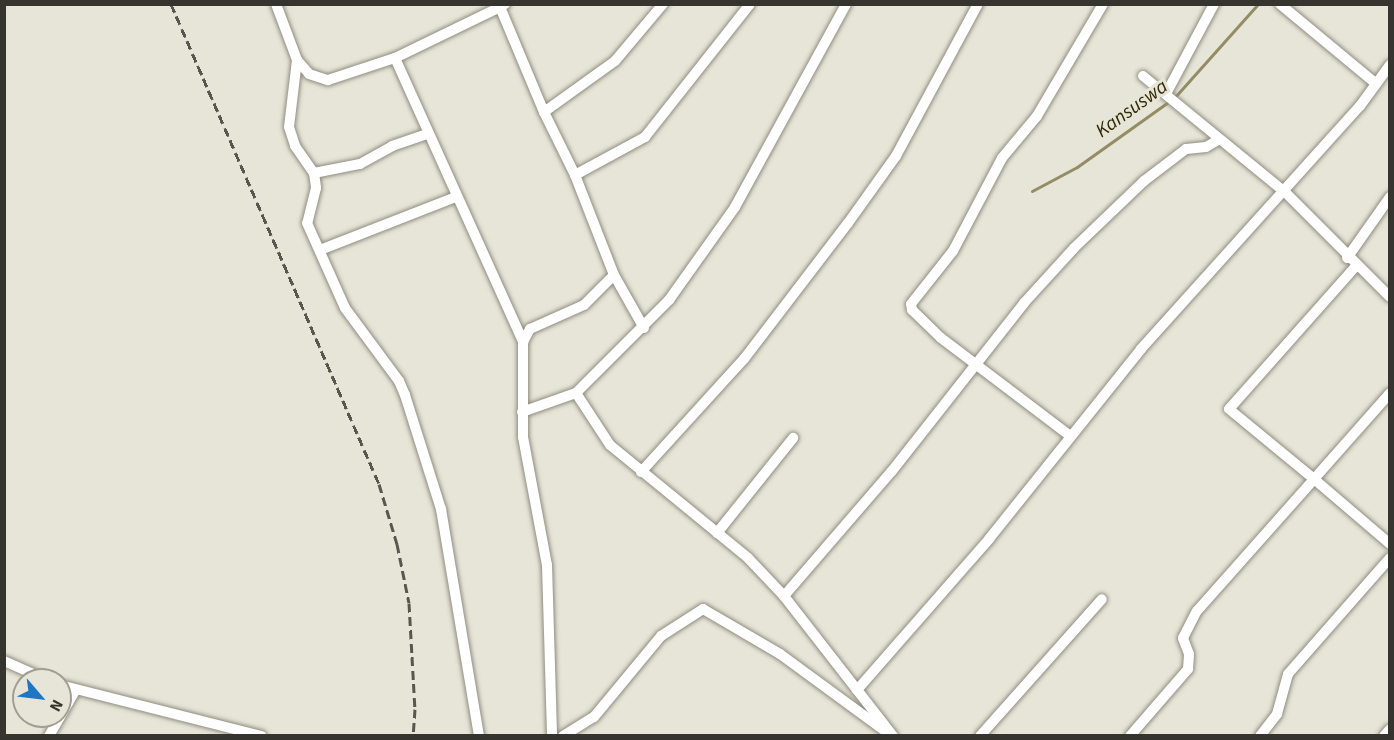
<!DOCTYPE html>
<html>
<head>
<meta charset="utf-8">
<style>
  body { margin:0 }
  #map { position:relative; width:1394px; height:740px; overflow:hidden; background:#e7e5d7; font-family:"Source Sans 3",sans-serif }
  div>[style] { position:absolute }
  .stream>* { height:3px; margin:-1.5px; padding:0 1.5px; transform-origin:1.5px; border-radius:1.5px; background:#938c64 }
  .roads { filter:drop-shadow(0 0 2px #8f8d80) drop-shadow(0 0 2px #8f8d80) }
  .minor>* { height:10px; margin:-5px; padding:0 5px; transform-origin:5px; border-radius:5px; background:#fff }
  .rail>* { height:3px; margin-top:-1.5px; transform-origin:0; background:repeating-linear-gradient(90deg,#58574f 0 9px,transparent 0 13.5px) }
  span { translate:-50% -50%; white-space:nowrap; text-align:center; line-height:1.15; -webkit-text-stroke:6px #e7e5d7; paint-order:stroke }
  .water-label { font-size:20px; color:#312b08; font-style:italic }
  .frame { position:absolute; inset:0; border:6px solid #35342e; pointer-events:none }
  .north { position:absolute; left:12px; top:668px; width:60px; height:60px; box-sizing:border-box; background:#e7e5d7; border:2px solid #a09e93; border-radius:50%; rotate:118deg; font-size:16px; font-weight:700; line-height:24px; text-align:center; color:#35342e }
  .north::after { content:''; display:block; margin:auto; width:21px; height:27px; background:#1d77c5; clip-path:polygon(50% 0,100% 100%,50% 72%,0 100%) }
</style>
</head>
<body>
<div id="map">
  <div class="stream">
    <i style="left:1174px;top:98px;width:126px;rotate:-48.2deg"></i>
    <i style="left:1032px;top:191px;width:51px;rotate:-28.1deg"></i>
    <i style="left:1077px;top:167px;width:112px;rotate:-35.5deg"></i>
  </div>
  <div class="roads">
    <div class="minor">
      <i style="left:276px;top:4px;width:60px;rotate:69.4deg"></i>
      <i style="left:297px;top:60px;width:18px;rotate:49deg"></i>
      <i style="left:309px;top:74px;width:20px;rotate:18deg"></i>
      <i style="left:328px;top:80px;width:71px;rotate:-18.2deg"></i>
      <i style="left:395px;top:58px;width:117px;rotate:-25.9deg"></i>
      <i style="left:500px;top:7px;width:3px;rotate:-108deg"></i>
      <i style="left:505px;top:4px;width:6px;rotate:149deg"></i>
      <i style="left:500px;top:7px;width:114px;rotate:67.3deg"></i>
      <i style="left:1280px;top:4px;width:122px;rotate:39.7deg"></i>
      <i style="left:395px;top:58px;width:312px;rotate:65.7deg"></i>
      <i style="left:523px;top:342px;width:15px;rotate:-62deg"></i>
      <i style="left:530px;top:329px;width:59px;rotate:-24deg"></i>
      <i style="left:584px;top:305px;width:42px;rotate:-45deg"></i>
      <i style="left:297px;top:60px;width:67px;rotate:96.8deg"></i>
      <i style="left:289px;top:127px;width:20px;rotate:72deg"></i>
      <i style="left:295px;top:146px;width:33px;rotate:55deg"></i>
      <i style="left:314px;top:173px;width:15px;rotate:82deg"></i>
      <i style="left:316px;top:188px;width:36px;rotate:104deg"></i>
      <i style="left:307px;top:223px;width:93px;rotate:65.9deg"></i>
      <i style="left:345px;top:308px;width:91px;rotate:53.5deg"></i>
      <i style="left:399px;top:381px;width:15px;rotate:67deg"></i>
      <i style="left:405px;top:395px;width:120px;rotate:72.5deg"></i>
      <i style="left:441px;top:509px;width:230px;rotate:80.5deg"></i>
      <i style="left:1143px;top:76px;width:185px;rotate:39.3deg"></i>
      <i style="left:1286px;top:193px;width:147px;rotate:45deg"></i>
      <i style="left:1167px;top:92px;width:100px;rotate:-61.9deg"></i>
      <i style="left:314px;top:173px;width:47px;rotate:-11.1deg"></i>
      <i style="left:360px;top:164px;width:37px;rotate:-29deg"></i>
      <i style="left:392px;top:146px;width:37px;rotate:-19deg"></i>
      <i style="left:575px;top:175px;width:80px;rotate:-28.5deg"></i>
      <i style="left:645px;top:137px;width:169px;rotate:-51.7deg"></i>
      <i style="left:320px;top:250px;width:146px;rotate:-21.3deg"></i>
      <i style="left:1347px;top:258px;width:75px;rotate:-54.8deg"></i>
      <i style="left:1356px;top:266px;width:191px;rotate:131.6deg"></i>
      <i style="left:1229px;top:409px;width:110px;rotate:39.5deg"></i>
      <i style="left:1314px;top:479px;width:115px;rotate:-48.5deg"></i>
      <i style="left:644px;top:328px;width:61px;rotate:-119.5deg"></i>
      <i style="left:614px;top:275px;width:107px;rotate:-111.3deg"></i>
      <i style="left:575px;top:175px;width:70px;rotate:-116.2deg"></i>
      <i style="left:544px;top:112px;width:87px;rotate:-35.7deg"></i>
      <i style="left:615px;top:61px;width:75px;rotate:-49.9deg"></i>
      <i style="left:523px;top:342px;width:95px;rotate:90deg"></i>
      <i style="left:523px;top:437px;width:130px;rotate:79.4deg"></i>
      <i style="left:547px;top:565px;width:171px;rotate:88.3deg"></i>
      <i style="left:576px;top:393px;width:62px;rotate:56.8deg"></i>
      <i style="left:610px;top:445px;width:178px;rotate:39.3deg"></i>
      <i style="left:748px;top:558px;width:52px;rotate:46.5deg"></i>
      <i style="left:784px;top:596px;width:177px;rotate:52.1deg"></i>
      <i style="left:522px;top:412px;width:57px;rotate:-19.4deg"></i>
      <i style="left:576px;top:393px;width:132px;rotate:-45deg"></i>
      <i style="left:669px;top:300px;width:114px;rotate:-54.6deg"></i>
      <i style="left:735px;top:207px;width:231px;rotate:-61.3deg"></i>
      <i style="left:1069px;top:435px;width:161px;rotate:-142.8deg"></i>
      <i style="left:941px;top:338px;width:40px;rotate:-136deg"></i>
      <i style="left:912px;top:310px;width:6px;rotate:-99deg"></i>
      <i style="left:911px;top:304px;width:68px;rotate:-51.6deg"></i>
      <i style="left:953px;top:251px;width:105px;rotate:-62.2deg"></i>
      <i style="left:1002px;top:158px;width:55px;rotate:-50.2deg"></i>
      <i style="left:1037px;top:116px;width:130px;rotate:-59.5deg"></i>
      <i style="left:641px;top:472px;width:153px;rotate:-47.7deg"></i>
      <i style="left:744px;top:359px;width:171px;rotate:-52.6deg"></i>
      <i style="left:848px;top:223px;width:82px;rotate:-54.4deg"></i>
      <i style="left:896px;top:156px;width:173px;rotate:-61.7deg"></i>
      <i style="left:717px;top:533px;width:122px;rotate:-51.3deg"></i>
      <i style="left:784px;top:596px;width:165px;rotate:-49.2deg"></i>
      <i style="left:892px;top:471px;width:214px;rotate:-51.8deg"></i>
      <i style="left:1024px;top:303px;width:74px;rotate:-47.7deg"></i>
      <i style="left:1074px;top:248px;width:97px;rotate:-43.7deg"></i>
      <i style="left:1144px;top:181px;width:53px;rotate:-37.3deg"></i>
      <i style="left:1186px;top:149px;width:20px;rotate:-6deg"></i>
      <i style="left:1206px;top:147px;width:14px;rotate:-30deg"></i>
      <i style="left:4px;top:661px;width:47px;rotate:23.8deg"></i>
      <i style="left:60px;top:685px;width:208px;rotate:14.2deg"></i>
      <i style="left:857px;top:690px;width:201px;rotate:-48.8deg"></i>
      <i style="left:989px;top:539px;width:243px;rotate:-51.3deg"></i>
      <i style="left:1141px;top:349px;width:327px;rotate:-48deg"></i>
      <i style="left:1360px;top:106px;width:51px;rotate:-53.8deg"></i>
      <i style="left:49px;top:736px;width:52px;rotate:-60deg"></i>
      <i style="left:563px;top:736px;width:36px;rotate:-32deg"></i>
      <i style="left:594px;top:717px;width:105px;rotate:-50.4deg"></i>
      <i style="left:661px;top:636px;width:50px;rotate:-32.7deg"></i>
      <i style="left:703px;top:609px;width:89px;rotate:30.3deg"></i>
      <i style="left:780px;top:654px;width:129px;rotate:36.2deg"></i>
      <i style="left:980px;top:736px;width:183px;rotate:-48.3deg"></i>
      <i style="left:1130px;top:736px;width:89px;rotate:-49.1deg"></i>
      <i style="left:1188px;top:669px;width:15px;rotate:-86deg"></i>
      <i style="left:1189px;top:654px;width:17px;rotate:-111deg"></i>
      <i style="left:1183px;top:638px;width:30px;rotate:-63deg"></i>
      <i style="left:1197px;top:611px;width:176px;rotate:-48.4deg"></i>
      <i style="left:1314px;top:479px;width:100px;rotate:40.5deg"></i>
      <i style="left:1260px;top:736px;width:28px;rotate:-52deg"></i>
      <i style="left:1277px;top:714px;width:41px;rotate:-74.6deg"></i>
      <i style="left:1288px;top:674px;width:154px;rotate:-48.7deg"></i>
      <i style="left:1384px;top:736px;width:9px;rotate:-49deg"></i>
    </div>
  </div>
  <div class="rail">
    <i style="left:171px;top:4px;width:523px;rotate:66.57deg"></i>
    <i style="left:379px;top:484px;width:63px;rotate:73.3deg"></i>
    <i style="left:397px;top:544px;width:60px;rotate:78.5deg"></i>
    <i style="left:409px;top:603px;width:106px;rotate:86.8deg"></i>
    <i style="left:415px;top:709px;width:27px;rotate:94deg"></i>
  </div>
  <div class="water-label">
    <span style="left:1132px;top:109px;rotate:-36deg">Kansuswa</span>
  </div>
  <div class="frame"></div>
  <div class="north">N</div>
</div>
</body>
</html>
